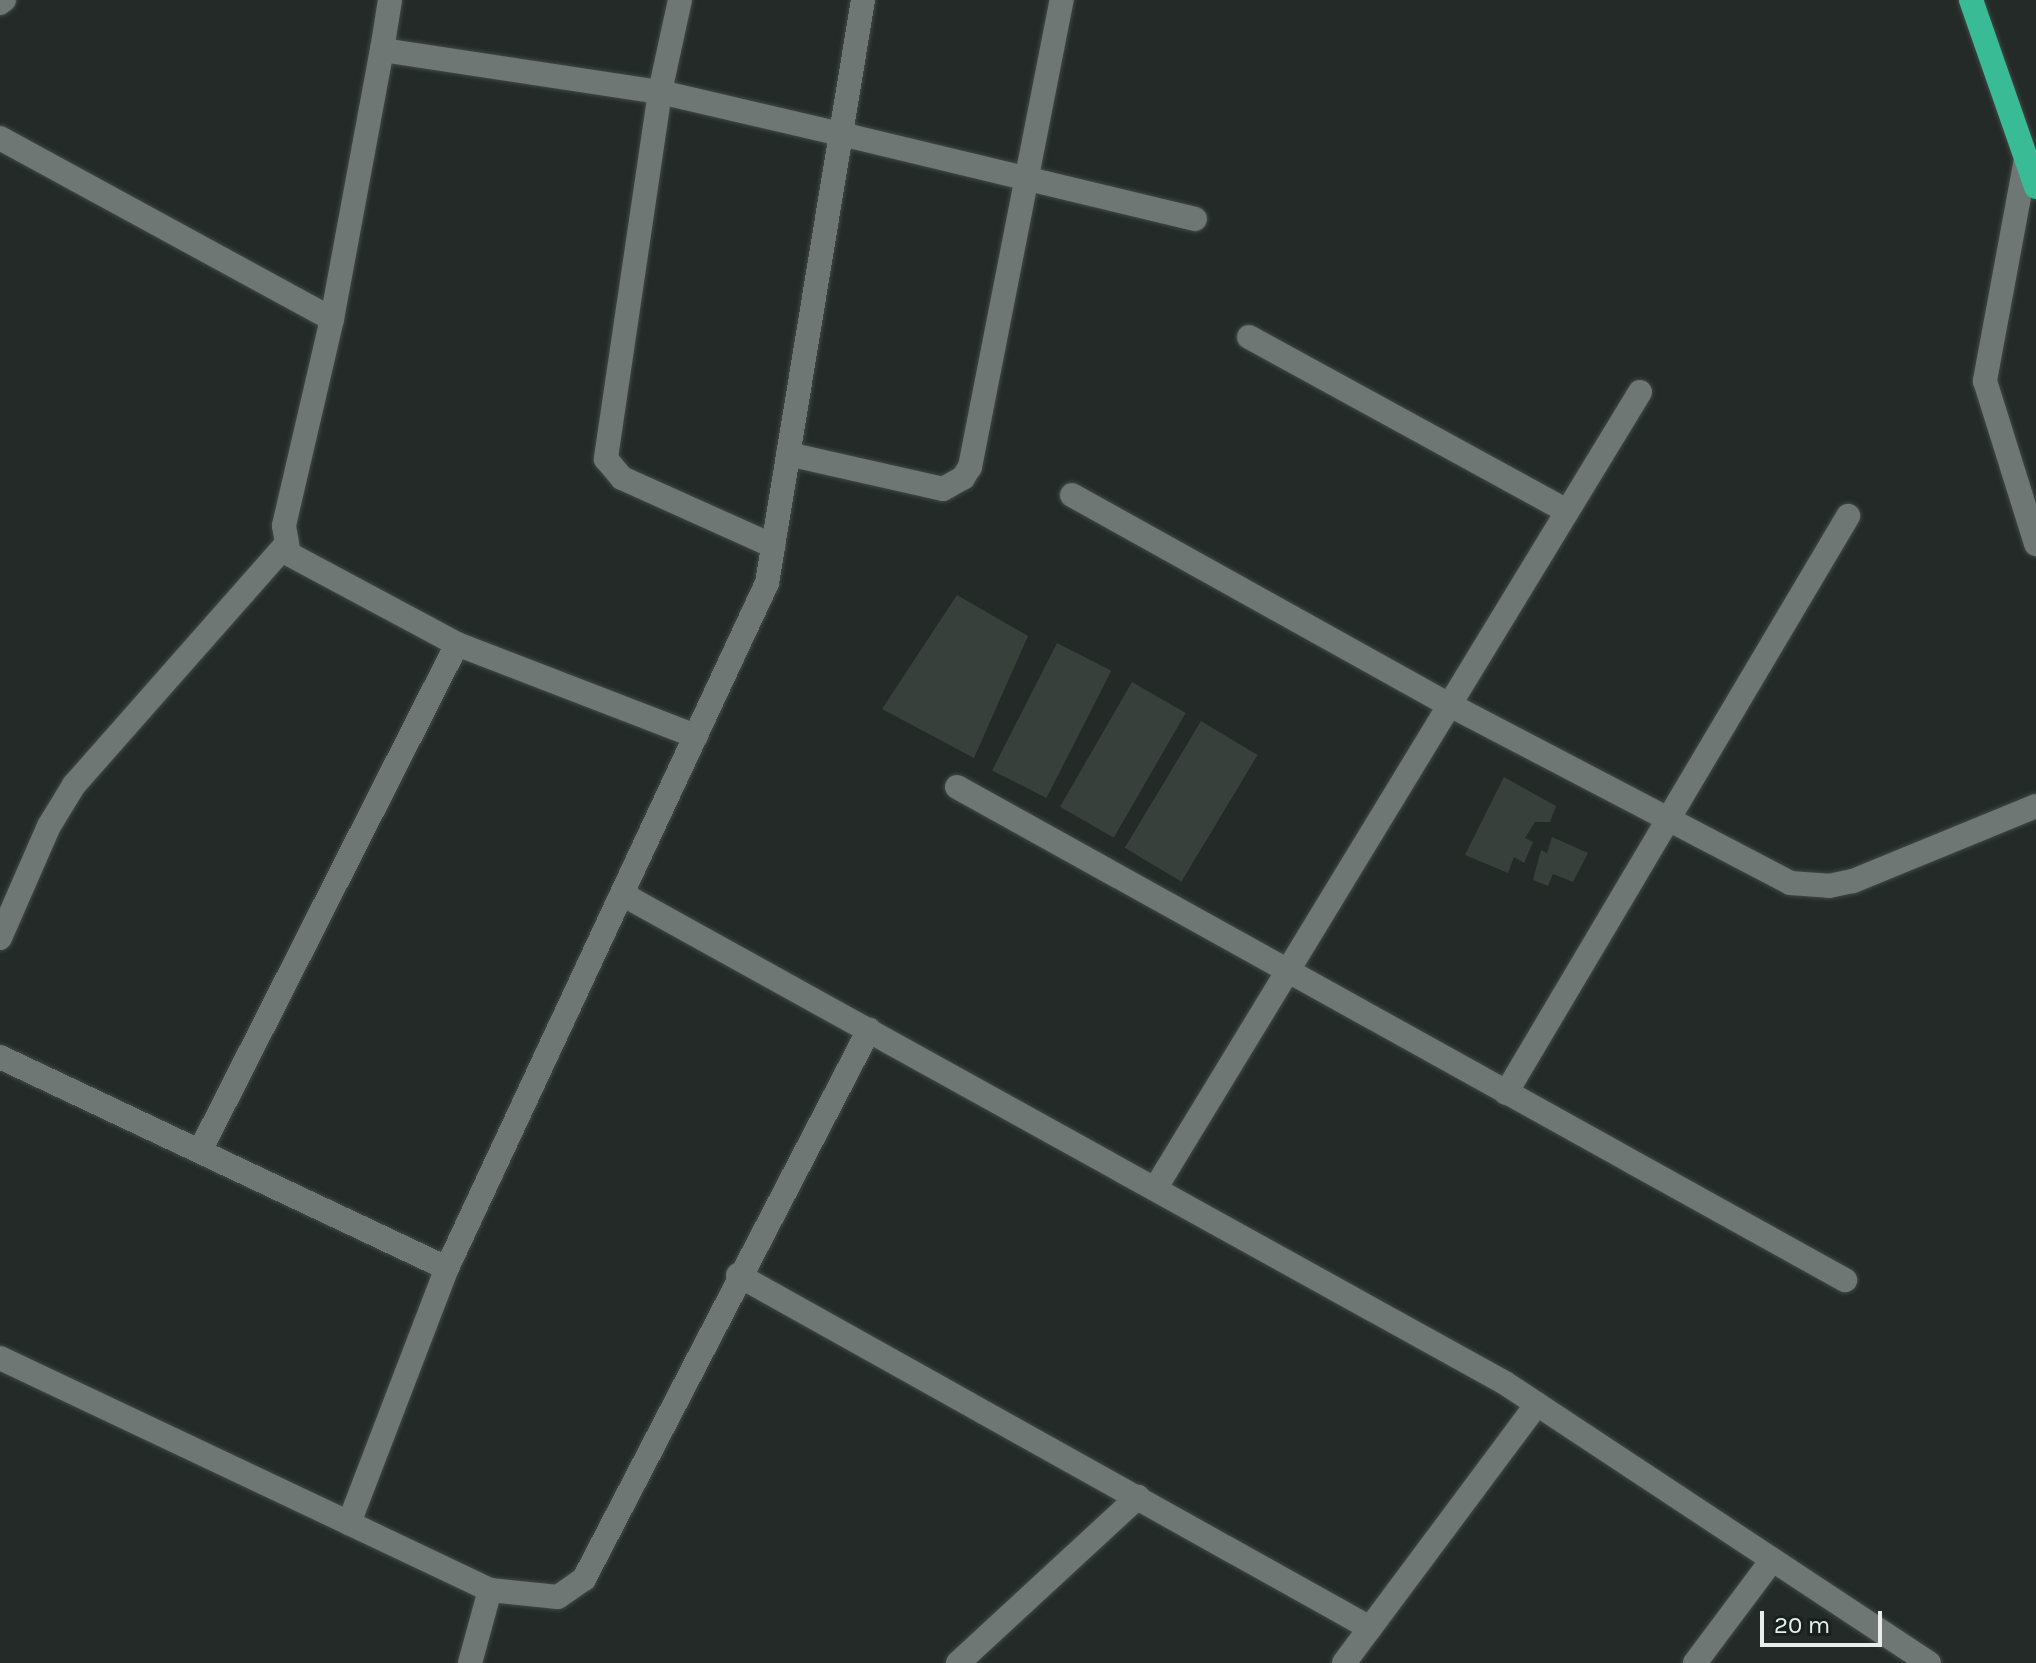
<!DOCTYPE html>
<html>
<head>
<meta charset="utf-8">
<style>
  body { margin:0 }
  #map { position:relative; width:2036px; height:1663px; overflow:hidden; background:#232a27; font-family:Karla,sans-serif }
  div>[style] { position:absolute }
  .building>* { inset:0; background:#38403c; transform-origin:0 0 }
  .roads { filter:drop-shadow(0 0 2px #414845) drop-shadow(0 0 2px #414845) }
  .street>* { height:24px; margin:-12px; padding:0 12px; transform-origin:12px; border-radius:12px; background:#6e7773 }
  .secondary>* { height:24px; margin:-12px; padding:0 12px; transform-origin:12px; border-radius:12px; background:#6e7773 }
  .highway>* { height:24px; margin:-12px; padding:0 12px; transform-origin:12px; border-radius:12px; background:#39bc96 }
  span { translate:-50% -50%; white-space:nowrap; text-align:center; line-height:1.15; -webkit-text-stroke:7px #19211e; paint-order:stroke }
  .scale { position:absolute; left:1760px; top:1611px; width:122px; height:36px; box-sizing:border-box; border:4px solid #e9eeec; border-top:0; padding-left:10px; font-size:24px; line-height:28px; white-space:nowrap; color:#e9eeec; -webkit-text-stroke:6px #19211e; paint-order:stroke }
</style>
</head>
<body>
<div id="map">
  <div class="building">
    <i style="clip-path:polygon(957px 595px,1028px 636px,974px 758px,882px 709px)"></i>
    <i style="left:1057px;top:643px;width:61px;height:143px;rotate:27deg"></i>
    <i style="left:1132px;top:682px;width:62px;height:144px;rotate:30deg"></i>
    <i style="left:1201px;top:721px;width:66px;height:148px;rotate:31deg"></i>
    <i style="clip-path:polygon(1504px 777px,1556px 806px,1550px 822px,1535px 822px,1525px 838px,1533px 842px,1524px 863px,1514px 857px,1508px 873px,1465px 855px)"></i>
    <i style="clip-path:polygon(1552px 837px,1588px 853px,1573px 882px,1553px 874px,1548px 886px,1533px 880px,1541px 850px,1547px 853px)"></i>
  </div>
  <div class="roads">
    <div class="street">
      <i style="left:680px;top:0;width:94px;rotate:102.3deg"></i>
      <i style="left:660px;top:92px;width:371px;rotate:98.4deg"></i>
      <i style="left:606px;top:459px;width:25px;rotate:50deg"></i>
      <i style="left:622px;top:478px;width:166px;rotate:24.2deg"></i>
      <i style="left:0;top:3px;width:5px;rotate:-37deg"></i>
      <i style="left:382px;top:50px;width:51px;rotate:-80.9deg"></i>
      <i style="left:841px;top:134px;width:364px;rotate:13.5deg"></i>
      <i style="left:2026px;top:159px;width:226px;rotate:100.5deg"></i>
      <i style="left:1985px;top:381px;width:171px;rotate:72.6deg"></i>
      <i style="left:332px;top:319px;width:212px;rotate:103.1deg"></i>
      <i style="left:284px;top:526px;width:28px;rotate:80deg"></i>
      <i style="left:289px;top:554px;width:191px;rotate:28.2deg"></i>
      <i style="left:457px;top:644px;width:256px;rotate:21.1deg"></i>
      <i style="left:1249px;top:337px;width:362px;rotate:28.7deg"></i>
      <i style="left:788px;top:454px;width:159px;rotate:12.7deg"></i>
      <i style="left:943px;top:489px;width:23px;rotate:-29deg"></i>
      <i style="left:963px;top:478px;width:13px;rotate:-58deg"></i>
      <i style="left:970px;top:467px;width:476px;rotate:-78.9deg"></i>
      <i style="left:1072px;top:495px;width:432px;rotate:29.1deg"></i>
      <i style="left:1450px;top:705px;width:384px;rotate:27.6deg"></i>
      <i style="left:1790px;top:883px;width:39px;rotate:4deg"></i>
      <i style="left:1829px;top:886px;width:25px;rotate:-12deg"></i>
      <i style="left:1853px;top:881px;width:198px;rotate:-22.3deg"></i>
      <i style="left:957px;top:787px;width:1016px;rotate:29.04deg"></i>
      <i style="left:622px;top:894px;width:1009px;rotate:28.98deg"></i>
      <i style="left:1505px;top:1383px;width:508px;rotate:33.44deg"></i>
      <i style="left:0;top:938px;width:122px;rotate:-66.4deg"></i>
      <i style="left:49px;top:826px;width:48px;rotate:-58.6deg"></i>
      <i style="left:74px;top:785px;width:317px;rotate:-48.6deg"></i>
      <i style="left:0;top:1057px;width:494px;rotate:25.3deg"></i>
      <i style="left:1506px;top:1093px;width:671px;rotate:-59.34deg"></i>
      <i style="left:200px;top:1151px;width:568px;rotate:-63.12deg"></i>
      <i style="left:1155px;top:1189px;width:933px;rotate:-58.68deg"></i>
      <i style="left:738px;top:1275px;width:724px;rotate:29.19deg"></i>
      <i style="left:490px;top:1590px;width:68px;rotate:5.9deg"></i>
      <i style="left:558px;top:1597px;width:32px;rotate:-35deg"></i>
      <i style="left:584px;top:1579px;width:619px;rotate:-62.57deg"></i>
      <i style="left:958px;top:1663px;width:245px;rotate:-42.7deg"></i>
      <i style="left:1344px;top:1663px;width:323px;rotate:-53.3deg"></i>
      <i style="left:1695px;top:1663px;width:129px;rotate:-53.2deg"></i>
    </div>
    <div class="secondary">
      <i style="left:0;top:138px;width:378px;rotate:28.6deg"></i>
      <i style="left:332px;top:319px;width:274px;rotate:-79.5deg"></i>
      <i style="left:382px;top:50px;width:281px;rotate:8.6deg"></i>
      <i style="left:660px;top:92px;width:186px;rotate:13.1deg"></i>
      <i style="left:0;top:1358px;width:386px;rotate:25.3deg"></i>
      <i style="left:470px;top:1663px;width:76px;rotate:-74.7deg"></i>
      <i style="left:490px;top:1590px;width:156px;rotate:-154.6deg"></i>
      <i style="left:349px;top:1523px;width:273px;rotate:-69deg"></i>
      <i style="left:447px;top:1268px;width:756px;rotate:-64.96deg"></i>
      <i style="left:767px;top:583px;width:591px;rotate:-80.65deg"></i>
    </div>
    <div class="highway">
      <i style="left:1971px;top:0;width:198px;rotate:70.8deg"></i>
    </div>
  </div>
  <div class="scale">20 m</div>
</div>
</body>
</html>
